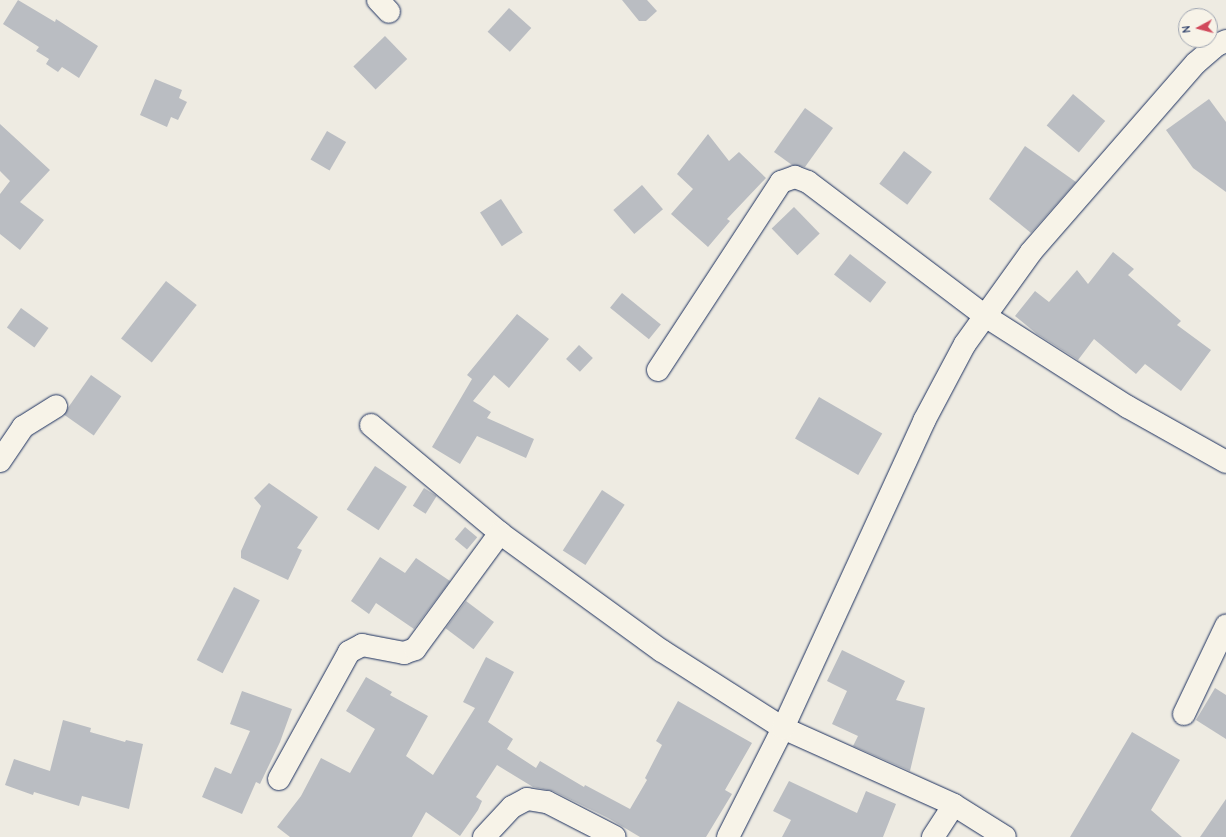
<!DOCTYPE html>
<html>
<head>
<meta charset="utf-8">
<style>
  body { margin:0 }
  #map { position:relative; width:1226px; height:837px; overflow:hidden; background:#eeebe2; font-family:"Comic Neue",sans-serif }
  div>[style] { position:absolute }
  .building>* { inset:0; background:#babdc2; transform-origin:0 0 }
  .roads { filter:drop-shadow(0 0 1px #1b2f5e) drop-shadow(0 0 1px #1b2f5e) }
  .minor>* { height:22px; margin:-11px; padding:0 11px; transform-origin:11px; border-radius:11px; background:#f7f3e8 }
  span { translate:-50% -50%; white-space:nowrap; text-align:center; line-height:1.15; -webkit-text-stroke:4px #f7f3e8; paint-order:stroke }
  .north { position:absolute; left:1178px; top:8px; width:40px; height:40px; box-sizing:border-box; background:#f7f3e8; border:1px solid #9fa5b1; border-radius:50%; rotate:263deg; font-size:11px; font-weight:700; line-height:16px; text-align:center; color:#1b2f5e }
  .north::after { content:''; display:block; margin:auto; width:14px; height:18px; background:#d1495b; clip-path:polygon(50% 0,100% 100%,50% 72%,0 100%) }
</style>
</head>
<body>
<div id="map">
  <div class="building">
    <i style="clip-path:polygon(18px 0,55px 22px,56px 19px,98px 46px,79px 78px,62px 67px,58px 72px,46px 64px,49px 59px,36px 51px,39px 47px,3px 24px)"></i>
    <i style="clip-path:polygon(622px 0,647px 0,657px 11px,646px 21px,639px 21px)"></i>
    <i style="left:509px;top:8px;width:30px;height:32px;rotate:42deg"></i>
    <i style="left:385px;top:36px;width:32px;height:44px;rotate:46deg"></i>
    <i style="clip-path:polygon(155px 79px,182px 90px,179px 98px,187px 102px,178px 120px,171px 117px,167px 127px,140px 115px)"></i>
    <i style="left:1073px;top:94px;width:42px;height:41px;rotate:40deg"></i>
    <i style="clip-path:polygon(1209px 99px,1226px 122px,1226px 192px,1193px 168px,1166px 130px)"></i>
    <i style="clip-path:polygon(805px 108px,833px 128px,805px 167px,792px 165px,774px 152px)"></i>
    <i style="clip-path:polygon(0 124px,50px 170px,20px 202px,44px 220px,20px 250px,0 234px,0 194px,10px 181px,0 171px)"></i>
    <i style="left:327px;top:131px;width:22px;height:33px;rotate:30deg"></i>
    <i style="clip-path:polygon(708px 134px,729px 161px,739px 152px,766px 178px,727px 219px,730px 221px,708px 247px,671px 214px,693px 189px,677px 174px)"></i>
    <i style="clip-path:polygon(1025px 146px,1076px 182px,1031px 233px,989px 199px)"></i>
    <i style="left:904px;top:151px;width:35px;height:41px;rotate:37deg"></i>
    <i style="left:642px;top:185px;width:32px;height:38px;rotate:49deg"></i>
    <i style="left:501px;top:199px;width:40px;height:25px;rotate:57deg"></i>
    <i style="left:794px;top:207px;width:37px;height:31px;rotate:46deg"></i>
    <i style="clip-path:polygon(1113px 252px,1134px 269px,1128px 275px,1181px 321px,1177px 325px,1211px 350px,1181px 391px,1145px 364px,1136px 374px,1094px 339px,1078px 360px,1037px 334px,1015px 316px,1035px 291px,1049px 302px,1077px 270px,1088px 284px)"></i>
    <i style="left:850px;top:254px;width:46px;height:26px;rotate:38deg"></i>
    <i style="left:166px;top:281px;width:39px;height:73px;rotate:38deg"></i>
    <i style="left:622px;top:293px;width:50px;height:19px;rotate:39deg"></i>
    <i style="left:21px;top:308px;width:34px;height:24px;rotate:36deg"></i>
    <i style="clip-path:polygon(517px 314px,549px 339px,509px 388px,494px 375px,473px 401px,491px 412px,487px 418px,534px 439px,526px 458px,477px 436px,460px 464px,432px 447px,472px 379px,467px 375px)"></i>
    <i style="left:579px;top:345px;width:19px;height:19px;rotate:43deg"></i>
    <i style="left:91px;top:375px;width:37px;height:48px;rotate:35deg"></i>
    <i style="left:819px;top:397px;width:73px;height:48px;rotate:30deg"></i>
    <i style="left:375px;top:466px;width:38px;height:52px;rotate:33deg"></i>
    <i style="clip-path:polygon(269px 483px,318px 517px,297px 548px,302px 550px,288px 580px,241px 558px,241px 551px,261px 506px,254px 498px)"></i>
    <i style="left:424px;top:488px;width:15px;height:21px;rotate:32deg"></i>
    <i style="left:602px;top:490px;width:27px;height:72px;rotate:33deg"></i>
    <i style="left:465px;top:527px;width:16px;height:16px;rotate:40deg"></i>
    <i style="clip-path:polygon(380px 557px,405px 573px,416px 558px,450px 581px,414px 629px,376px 603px,369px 614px,351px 601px)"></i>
    <i style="left:234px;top:587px;width:29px;height:82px;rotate:27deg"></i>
    <i style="left:466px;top:601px;width:35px;height:34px;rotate:37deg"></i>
    <i style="clip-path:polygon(842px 650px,905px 681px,896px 700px,925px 708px,910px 771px,853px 746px,858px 736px,832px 724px,847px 691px,827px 681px)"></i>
    <i style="clip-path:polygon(486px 657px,514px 672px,488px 722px,513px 739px,507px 749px,536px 768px,540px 761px,584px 787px,585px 785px,630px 809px,647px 780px,645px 778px,662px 745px,656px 741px,678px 701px,752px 743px,725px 790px,732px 794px,706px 837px,640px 837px,608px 818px,553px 791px,533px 787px,497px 765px,476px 797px,482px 801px,478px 810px,460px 836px,426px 812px,412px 837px,290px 837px,277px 827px,301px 796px,321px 758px,350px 773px,375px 729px,346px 711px,366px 677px,392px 692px,390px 695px,428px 716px,406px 756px,433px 775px,475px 708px,463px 702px)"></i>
    <i style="clip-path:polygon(1215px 688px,1226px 695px,1226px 739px,1196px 720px)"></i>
    <i style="clip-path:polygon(242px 691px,292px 709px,280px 742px,260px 784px,256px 782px,242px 814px,202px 797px,215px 767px,231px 774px,250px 731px,230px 724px)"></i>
    <i style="clip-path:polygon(63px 720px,91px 728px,90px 732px,125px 742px,126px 740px,143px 744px,129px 809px,82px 796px,79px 806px,34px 792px,33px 795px,5px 785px,14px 759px,50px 771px)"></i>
    <i style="clip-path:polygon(1132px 732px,1180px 760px,1151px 810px,1182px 837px,1070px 837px)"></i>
    <i style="clip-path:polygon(789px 781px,857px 813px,866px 791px,896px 804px,883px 837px,782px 837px,791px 820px,773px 811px)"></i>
    <i style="clip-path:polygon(1226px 799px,1226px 837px,1200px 837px)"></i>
  </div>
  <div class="roads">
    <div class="minor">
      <i style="left:378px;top:0;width:16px;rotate:47deg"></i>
      <i style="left:658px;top:370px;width:225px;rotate:-56.8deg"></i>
      <i style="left:781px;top:182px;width:15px;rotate:-20deg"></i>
      <i style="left:795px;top:177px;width:14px;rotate:21deg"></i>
      <i style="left:808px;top:182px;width:222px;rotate:37.1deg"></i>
      <i style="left:985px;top:316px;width:169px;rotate:32.5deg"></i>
      <i style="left:1128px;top:407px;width:112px;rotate:29.3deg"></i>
      <i style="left:371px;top:425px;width:168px;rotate:39.9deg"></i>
      <i style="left:500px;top:533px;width:200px;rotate:36.1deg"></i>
      <i style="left:662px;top:651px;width:143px;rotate:32.5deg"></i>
      <i style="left:783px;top:728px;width:188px;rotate:24.2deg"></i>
      <i style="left:954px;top:805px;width:60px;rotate:32.1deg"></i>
      <i style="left:0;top:461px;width:41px;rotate:-55.9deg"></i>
      <i style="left:23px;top:427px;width:39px;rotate:-32deg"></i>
      <i style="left:1184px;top:714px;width:98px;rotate:-64.5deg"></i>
      <i style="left:279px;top:779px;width:145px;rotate:-61.1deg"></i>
      <i style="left:349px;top:652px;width:15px;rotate:-28deg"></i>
      <i style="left:362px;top:645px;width:43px;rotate:10.8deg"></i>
      <i style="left:404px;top:653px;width:12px;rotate:-20deg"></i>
      <i style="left:415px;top:649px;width:144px;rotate:-53.8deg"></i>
      <i style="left:484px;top:837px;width:41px;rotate:-47deg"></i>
      <i style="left:512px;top:807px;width:17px;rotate:-28deg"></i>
      <i style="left:527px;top:799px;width:20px;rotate:9deg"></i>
      <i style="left:547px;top:802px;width:76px;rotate:27.2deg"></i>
      <i style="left:728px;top:837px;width:122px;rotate:-63.2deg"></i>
      <i style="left:783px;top:728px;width:338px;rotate:-65.3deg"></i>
      <i style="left:924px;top:421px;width:87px;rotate:-62deg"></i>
      <i style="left:965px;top:344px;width:113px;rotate:-54.3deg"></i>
      <i style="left:1031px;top:252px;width:251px;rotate:-48.9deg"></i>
      <i style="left:1196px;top:63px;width:28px;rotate:-41deg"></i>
      <i style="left:1217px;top:45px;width:10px;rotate:-24deg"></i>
      <i style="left:933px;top:837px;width:38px;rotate:-57deg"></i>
    </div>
  </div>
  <div class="north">N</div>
</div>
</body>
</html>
